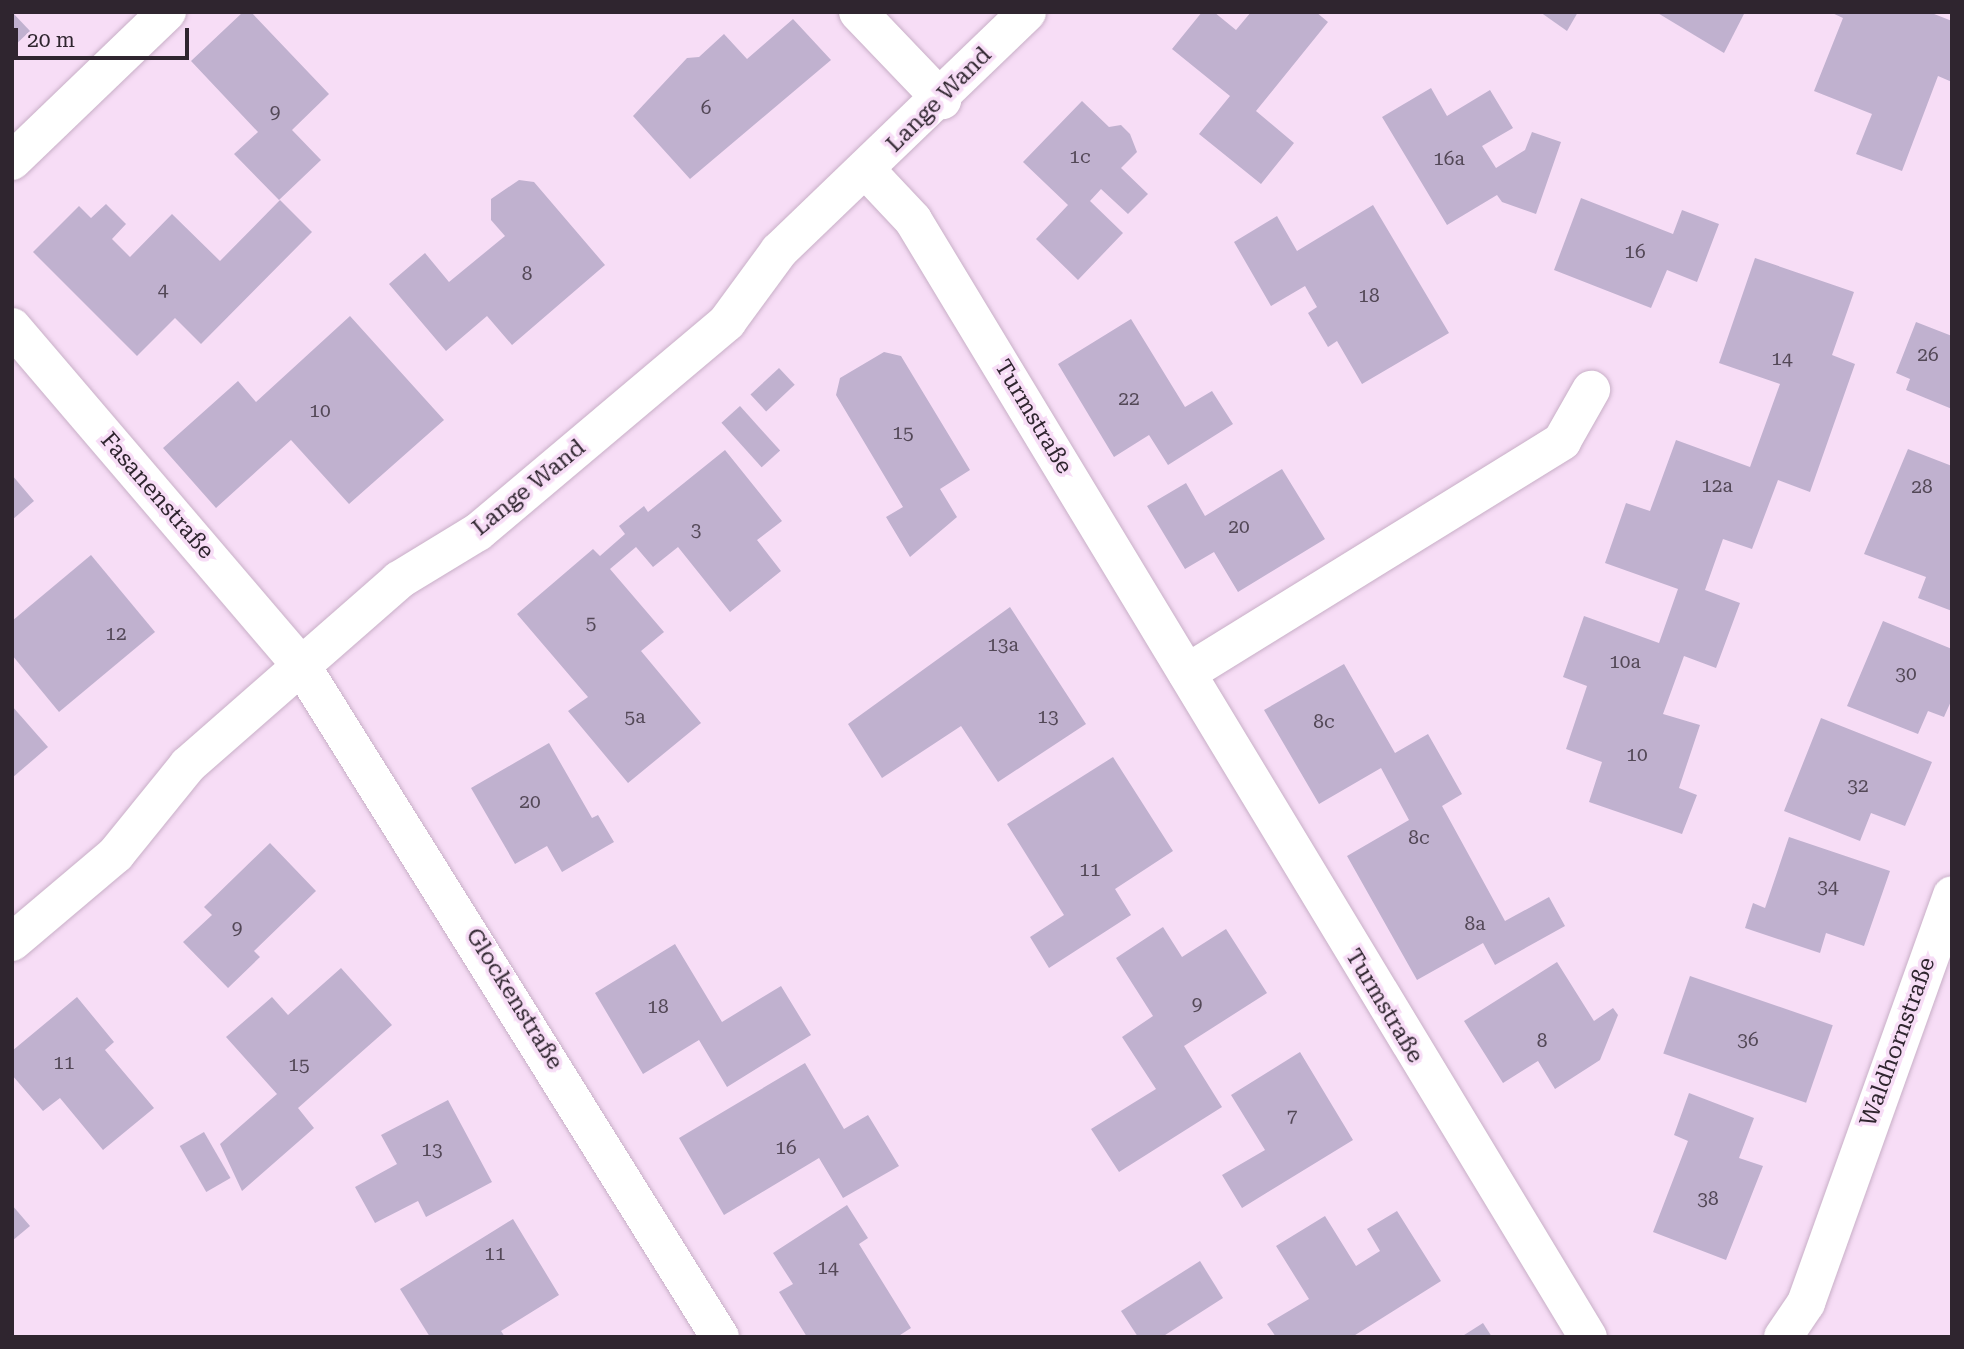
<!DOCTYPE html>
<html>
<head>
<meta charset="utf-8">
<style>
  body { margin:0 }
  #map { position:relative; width:1964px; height:1349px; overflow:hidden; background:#f7ddf6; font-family:"Roboto Serif",serif }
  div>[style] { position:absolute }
  .building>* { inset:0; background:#c0b1cf; transform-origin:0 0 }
  .roads { filter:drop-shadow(0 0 2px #c8afc7) drop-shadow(0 0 2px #c8afc7) }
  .minor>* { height:38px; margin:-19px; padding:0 19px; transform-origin:19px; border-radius:19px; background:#fff }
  span { translate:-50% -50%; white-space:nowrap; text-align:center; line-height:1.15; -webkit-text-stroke:7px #f7ddf6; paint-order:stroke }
  .number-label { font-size:19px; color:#534857 }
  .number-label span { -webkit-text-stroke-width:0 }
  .street-label { font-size:23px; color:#2f252f }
  .frame { position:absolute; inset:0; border:14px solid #2f252f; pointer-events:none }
  .scale { position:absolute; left:14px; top:28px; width:175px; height:32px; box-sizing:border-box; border:4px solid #2f252f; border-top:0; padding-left:9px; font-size:21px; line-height:24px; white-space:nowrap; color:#2f252f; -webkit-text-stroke:5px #f7ddf6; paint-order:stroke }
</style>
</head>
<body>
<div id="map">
  <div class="building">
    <i style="clip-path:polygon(12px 12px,30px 31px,12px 48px)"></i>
    <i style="clip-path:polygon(243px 12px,251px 12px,329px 94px,292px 130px,321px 160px,279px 200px,234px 154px,258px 132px,191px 61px)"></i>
    <i style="clip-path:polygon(1202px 12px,1214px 12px,1236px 30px,1251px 12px,1316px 12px,1328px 22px,1256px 111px,1294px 143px,1261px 184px,1199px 134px,1230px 96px,1172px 49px)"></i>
    <i style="clip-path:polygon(1540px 12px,1578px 12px,1567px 31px)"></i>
    <i style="clip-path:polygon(1656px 12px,1745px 12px,1724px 53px)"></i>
    <i style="clip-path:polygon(1830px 12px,1929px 12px,1952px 21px,1952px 82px,1938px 76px,1902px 171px,1856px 154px,1872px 114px,1814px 91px,1843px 18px)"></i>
    <i style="clip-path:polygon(793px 19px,831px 60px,690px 179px,633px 116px,687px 58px,699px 57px,724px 34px,747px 59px)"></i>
    <i style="clip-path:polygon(1431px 88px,1447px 116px,1490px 90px,1513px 128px,1482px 146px,1496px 168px,1525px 150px,1532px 132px,1561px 142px,1536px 214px,1502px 202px,1497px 195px,1447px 225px,1382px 117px)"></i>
    <i style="clip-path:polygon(1082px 101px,1109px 127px,1121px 125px,1130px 134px,1137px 152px,1121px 168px,1148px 194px,1128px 214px,1101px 189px,1090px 201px,1123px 233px,1078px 280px,1036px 239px,1068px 205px,1023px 162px)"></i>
    <i style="clip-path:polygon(519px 180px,534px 182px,605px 265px,512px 345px,487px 316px,446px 351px,389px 284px,425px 253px,449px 282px,505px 236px,491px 220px,491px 199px)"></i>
    <i style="clip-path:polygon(1581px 198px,1673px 234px,1682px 210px,1719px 224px,1697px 282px,1667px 270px,1651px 308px,1554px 270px)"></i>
    <i style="clip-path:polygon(280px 200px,312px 232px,201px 344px,175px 318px,137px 356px,33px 252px,79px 206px,91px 218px,106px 204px,126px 224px,112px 239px,130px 257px,172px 214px,220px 261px)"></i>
    <i style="clip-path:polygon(1373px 205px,1449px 333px,1362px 384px,1337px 341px,1328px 347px,1308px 313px,1317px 307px,1305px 286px,1271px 306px,1234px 242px,1277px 216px,1297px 251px)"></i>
    <i style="clip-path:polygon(1755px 258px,1854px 292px,1832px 355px,1855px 364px,1810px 492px,1778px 480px,1752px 549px,1723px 539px,1705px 590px,1740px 603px,1716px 668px,1684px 656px,1663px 714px,1700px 725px,1679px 788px,1697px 795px,1682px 834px,1589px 802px,1602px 762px,1566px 749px,1587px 686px,1563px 677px,1584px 616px,1659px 643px,1678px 589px,1605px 563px,1626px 503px,1650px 511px,1676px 440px,1750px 467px,1780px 384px,1719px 363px)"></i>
    <i style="clip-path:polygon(350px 316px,444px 420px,349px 504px,291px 440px,216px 508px,163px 448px,238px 381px,256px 402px)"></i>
    <i style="clip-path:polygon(1131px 319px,1185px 407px,1212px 391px,1233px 424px,1168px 465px,1149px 435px,1114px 457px,1058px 364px)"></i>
    <i style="clip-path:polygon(1916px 322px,1952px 336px,1952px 409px,1906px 390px,1910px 379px,1896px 373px)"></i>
    <i style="clip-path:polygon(884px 352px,901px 356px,970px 470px,940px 489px,957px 517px,910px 557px,886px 517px,903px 507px,836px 395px,840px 378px)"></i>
    <i style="left:779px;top:368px;width:23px;height:39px;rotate:47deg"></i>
    <i style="left:740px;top:406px;width:60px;height:25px;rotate:48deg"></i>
    <i style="clip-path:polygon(1908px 449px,1952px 466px,1952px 611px,1918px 598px,1926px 577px,1864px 554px)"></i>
    <i style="clip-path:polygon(725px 450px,782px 521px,757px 540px,781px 571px,730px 612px,678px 547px,653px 567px,636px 547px,610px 569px,664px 632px,641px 651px,701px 723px,628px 783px,568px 711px,588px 697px,517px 614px,593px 549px,600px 556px,625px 534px,619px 526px,644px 506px,648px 512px)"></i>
    <i style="clip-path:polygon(1282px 469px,1325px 539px,1238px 592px,1214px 552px,1185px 569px,1147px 506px,1186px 483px,1205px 516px)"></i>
    <i style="clip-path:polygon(12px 475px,34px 501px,12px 520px)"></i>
    <i style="clip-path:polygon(91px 555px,155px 632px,59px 712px,12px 655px,12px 621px)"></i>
    <i style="clip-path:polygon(1010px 607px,1086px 724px,998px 782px,961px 726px,882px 778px,848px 724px)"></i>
    <i style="clip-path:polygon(1883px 621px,1952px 649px,1952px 699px,1944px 717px,1928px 711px,1918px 734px,1847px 706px)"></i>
    <i style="clip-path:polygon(1344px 664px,1395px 753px,1428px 734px,1462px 794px,1442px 806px,1505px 921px,1549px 897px,1565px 926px,1495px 965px,1483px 943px,1417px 980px,1347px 856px,1409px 820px,1381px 768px,1319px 804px,1264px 710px)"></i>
    <i style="clip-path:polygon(12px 706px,48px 747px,12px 778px)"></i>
    <i style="clip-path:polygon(1821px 718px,1932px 762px,1905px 826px,1871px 813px,1860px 841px,1784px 811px)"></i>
    <i style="clip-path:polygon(549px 743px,592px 818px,598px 815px,614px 842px,562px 872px,547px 846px,515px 864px,471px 788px)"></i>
    <i style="clip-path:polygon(1113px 757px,1173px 851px,1115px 889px,1131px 915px,1049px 968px,1030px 937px,1064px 915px,1007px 824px)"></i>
    <i style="clip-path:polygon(1789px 837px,1890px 871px,1864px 946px,1826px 933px,1820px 953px,1745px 928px,1753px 903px,1765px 908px)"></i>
    <i style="clip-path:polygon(270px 843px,316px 891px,254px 951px,260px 957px,228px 988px,183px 942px,212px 915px,204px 907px)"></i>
    <i style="clip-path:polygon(1163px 927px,1182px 957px,1226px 929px,1267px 993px,1184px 1046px,1222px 1107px,1119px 1172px,1091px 1129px,1156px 1089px,1122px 1037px,1153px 1016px,1116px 958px)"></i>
    <i style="clip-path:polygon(675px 944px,722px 1022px,781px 986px,811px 1035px,727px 1087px,699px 1040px,643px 1074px,595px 993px)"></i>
    <i style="clip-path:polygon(1557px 962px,1594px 1021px,1613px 1008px,1618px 1015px,1600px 1060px,1555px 1089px,1538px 1061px,1503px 1083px,1464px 1021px)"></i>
    <i style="clip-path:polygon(341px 968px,392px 1025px,298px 1108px,314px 1128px,242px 1191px,220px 1144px,277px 1094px,226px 1037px,272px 997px,288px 1015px)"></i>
    <i style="left:1690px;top:976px;width:151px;height:82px;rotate:19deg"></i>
    <i style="clip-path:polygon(77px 997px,114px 1042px,105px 1050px,154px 1108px,103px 1150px,60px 1098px,43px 1111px,12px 1075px,12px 1051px)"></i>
    <i style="clip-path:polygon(1300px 1052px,1353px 1140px,1242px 1208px,1222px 1175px,1265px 1150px,1231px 1095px)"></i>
    <i style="clip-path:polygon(805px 1063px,844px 1129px,868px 1115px,899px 1166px,843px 1198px,819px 1158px,724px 1215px,679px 1138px)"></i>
    <i style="clip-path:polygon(1689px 1093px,1754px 1118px,1739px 1158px,1763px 1166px,1726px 1260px,1653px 1232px,1688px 1141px,1674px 1135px)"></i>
    <i style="clip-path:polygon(448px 1100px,492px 1182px,426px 1217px,418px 1201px,375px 1223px,355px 1187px,397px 1164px,381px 1135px)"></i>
    <i style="left:204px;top:1132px;width:53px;height:28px;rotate:60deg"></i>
    <i style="clip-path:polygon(12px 1205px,30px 1226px,12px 1241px)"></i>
    <i style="clip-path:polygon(847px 1205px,868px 1238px,859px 1244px,911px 1328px,897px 1337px,807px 1337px,779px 1292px,793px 1284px,773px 1253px)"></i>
    <i style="clip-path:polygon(1397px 1211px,1441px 1281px,1352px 1337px,1276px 1337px,1267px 1324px,1309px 1299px,1276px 1246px,1325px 1216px,1356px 1266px,1380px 1251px,1367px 1229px)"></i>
    <i style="clip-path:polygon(513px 1219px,559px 1295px,501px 1331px,505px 1337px,430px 1337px,400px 1289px)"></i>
    <i style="clip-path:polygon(1200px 1261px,1223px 1298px,1162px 1337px,1138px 1337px,1121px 1311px)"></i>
    <i style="clip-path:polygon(1483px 1323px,1492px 1337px,1461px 1337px)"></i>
  </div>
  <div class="roads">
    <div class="minor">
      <i style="left:858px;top:12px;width:122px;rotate:46.3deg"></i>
      <i style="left:12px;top:161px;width:215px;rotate:-43.9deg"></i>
      <i style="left:867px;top:171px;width:67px;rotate:46.8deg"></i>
      <i style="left:913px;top:220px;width:1305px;rotate:58.86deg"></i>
      <i style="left:12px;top:327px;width:445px;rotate:49.5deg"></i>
      <i style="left:301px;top:665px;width:792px;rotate:58.06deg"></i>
      <i style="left:1187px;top:673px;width:441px;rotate:-31.7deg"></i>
      <i style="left:1562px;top:441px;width:59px;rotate:-60.4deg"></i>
      <i style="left:12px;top:942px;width:136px;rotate:-40.2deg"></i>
      <i style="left:116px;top:854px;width:114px;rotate:-51deg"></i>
      <i style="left:188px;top:765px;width:281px;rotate:-41.2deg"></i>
      <i style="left:399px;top:580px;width:92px;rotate:-31.3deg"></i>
      <i style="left:478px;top:532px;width:326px;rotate:-40.1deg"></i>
      <i style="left:727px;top:322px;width:88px;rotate:-53.8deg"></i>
      <i style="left:779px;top:251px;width:344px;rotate:-43.9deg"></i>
      <i style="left:1783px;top:1337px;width:41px;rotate:-55.9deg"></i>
      <i style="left:1806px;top:1303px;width:433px;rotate:-70.3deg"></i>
    </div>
  </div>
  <div class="number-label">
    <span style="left:706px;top:108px">6</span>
    <span style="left:275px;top:112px">9</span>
    <span style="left:1080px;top:157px">1c</span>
    <span style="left:1449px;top:159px">16a</span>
    <span style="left:1635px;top:252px">16</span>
    <span style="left:527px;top:274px">8</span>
    <span style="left:163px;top:290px">4</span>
    <span style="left:1369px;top:296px">18</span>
    <span style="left:1928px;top:355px">26</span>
    <span style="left:1782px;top:359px">14</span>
    <span style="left:1129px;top:399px">22</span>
    <span style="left:320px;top:411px">10</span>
    <span style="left:903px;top:433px">15</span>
    <span style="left:1717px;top:486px">12a</span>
    <span style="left:1922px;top:487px">28</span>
    <span style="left:1239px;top:527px">20</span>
    <span style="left:696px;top:530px">3</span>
    <span style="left:591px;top:623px">5</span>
    <span style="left:116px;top:634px">12</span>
    <span style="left:1003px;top:645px">13a</span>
    <span style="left:1625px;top:662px">10a</span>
    <span style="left:1906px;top:674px">30</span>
    <span style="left:635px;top:717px">5a</span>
    <span style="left:1048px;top:717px">13</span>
    <span style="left:1324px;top:722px">8c</span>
    <span style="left:1637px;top:755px">10</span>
    <span style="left:1858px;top:786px">32</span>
    <span style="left:530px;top:802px">20</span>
    <span style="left:1419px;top:838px">8c</span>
    <span style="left:1090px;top:870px">11</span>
    <span style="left:1828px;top:887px">34</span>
    <span style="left:1475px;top:924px">8a</span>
    <span style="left:237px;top:928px">9</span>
    <span style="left:1197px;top:1004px">9</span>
    <span style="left:658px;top:1007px">18</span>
    <span style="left:1748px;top:1040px">36</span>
    <span style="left:1542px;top:1041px">8</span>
    <span style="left:64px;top:1063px">11</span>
    <span style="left:299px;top:1065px">15</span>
    <span style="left:1292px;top:1117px">7</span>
    <span style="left:786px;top:1148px">16</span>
    <span style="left:432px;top:1150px">13</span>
    <span style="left:1708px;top:1199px">38</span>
    <span style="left:495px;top:1254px">11</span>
    <span style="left:828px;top:1268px">14</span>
  </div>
  <div class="street-label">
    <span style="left:939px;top:100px;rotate:-45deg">Lange Wand</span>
    <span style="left:1033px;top:417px;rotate:59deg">Turmstraße</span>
    <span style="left:529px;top:488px;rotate:-39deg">Lange Wand</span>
    <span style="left:157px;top:496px;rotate:49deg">Fasanenstraße</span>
    <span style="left:514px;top:999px;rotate:58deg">Glockenstraße</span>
    <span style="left:1384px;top:1006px;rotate:59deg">Turmstraße</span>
    <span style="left:1898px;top:1042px;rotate:-70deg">Waldhornstraße</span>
  </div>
  <div class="frame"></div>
  <div class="scale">20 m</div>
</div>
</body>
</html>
